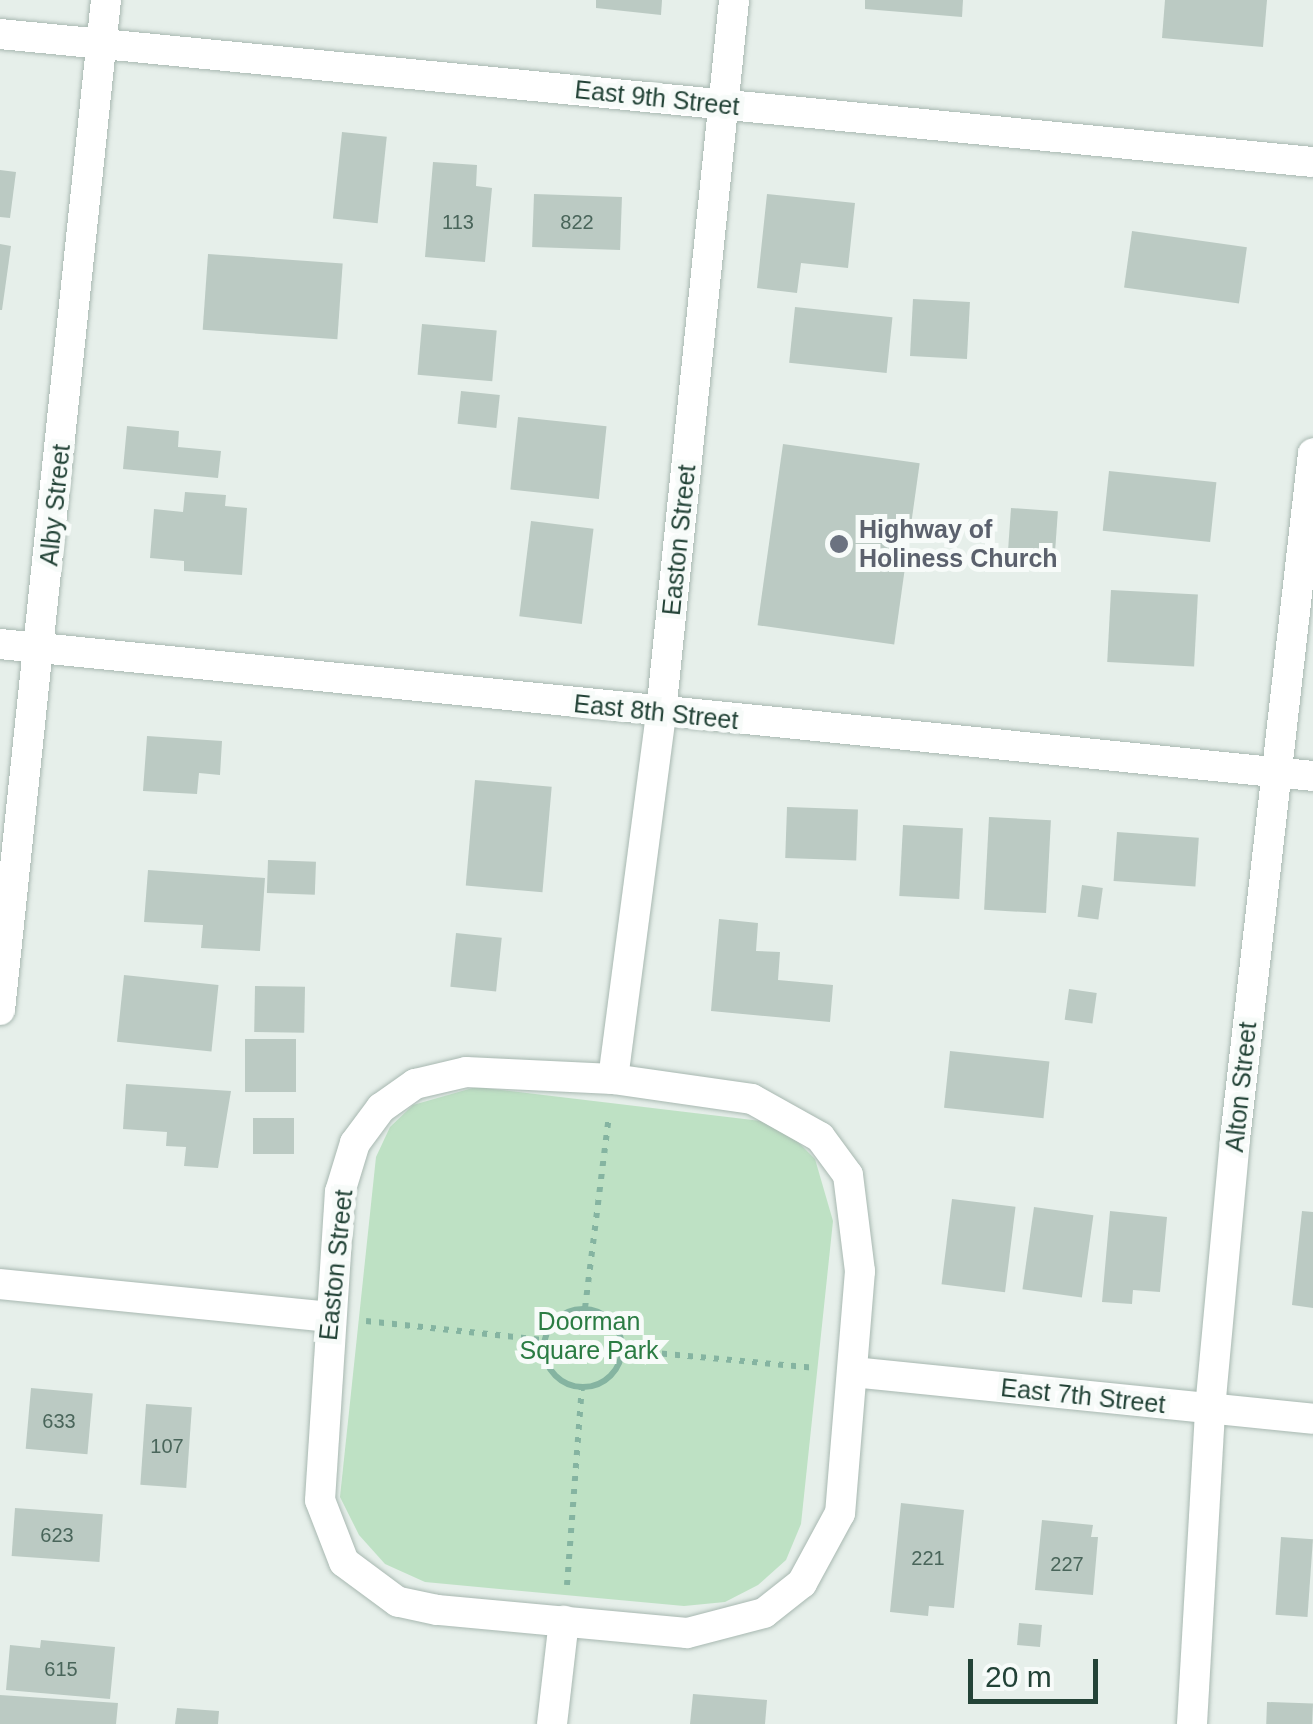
<!DOCTYPE html>
<html>
<head>
<meta charset="utf-8">
<style>
  body { margin:0 }
  #map { position:relative; width:1313px; height:1724px; overflow:hidden; background:#e6efea; font-family:Helvetica,sans-serif }
  div>[style] { position:absolute }
  .green>* { inset:0; background:#bee1c4 }
  .building>* { inset:0; background:#bbcac3; transform-origin:0 0 }
  .path>* { height:6px; margin-top:-3px; transform-origin:0; background:repeating-linear-gradient(90deg,#85b4a1 0 5px,transparent 0 13px) }
  .path>.ring { margin:-3px; padding:0; box-sizing:content-box; background:none; border:6px solid #85b4a1; border-radius:50% }
  .roads { filter:drop-shadow(0 0 2px #a8b8b1) drop-shadow(0 0 2px #a8b8b1) }
  .street>* { height:30px; margin:-15px; padding:0 15px; transform-origin:15px; border-radius:15px; background:#fff }
  .dots>* { width:28px; height:28px; translate:-50% -50%; box-sizing:border-box; border:5px solid #f7fbf9; border-radius:50% }
  span { translate:-50% -50%; white-space:nowrap; text-align:center; line-height:1.15; -webkit-text-stroke:10px #f7fbf9; paint-order:stroke }
  .number-label { font-size:20px; color:#49655a }
  .number-label span { -webkit-text-stroke-width:0 }
  .street-label { font-size:25px; color:#234337 }
  .worship-label { font-size:25px; color:#5b616d; font-weight:700 }
  .left { translate:0 -50%; text-align:left }
  .park-label { font-size:25px; color:#2b7c43 }
  .scale { position:absolute; left:968px; top:1659px; width:130px; height:45px; box-sizing:border-box; border:5px solid #234337; border-top:0; padding-left:12px; font-size:30px; line-height:35px; white-space:nowrap; color:#234337; -webkit-text-stroke:8px #f7fbf9; paint-order:stroke }
</style>
</head>
<body>
<div id="map">
  <div class="green">
    <i style="clip-path:polygon(476px 1087px,761px 1121px,791px 1135px,815px 1159px,833px 1221px,801px 1524px,786px 1560px,758px 1585px,725px 1602px,684px 1606px,425px 1582px,385px 1564px,359px 1535px,340px 1497px,376px 1157px,390px 1127px,413px 1105px)"></i>
  </div>
  <div class="building">
    <i style="clip-path:polygon(596px 0,662px 0,661px 15px,596px 8px)"></i>
    <i style="clip-path:polygon(865px 0,963px 0,962px 17px,865px 9px)"></i>
    <i style="clip-path:polygon(1165px 0,1267px 0,1263px 47px,1162px 38px)"></i>
    <i style="left:342px;top:132px;width:45px;height:87px;rotate:6deg"></i>
    <i style="clip-path:polygon(433px 162px,477px 165px,476px 186px,492px 188px,485px 262px,425px 257px)"></i>
    <i style="clip-path:polygon(0 170px,16px 172px,10px 218px,0 217px)"></i>
    <i style="left:534px;top:194px;width:88px;height:53px;rotate:2deg"></i>
    <i style="clip-path:polygon(767px 194px,855px 203px,848px 268px,801px 263px,797px 293px,757px 288px)"></i>
    <i style="left:1132px;top:231px;width:116px;height:57px;rotate:8deg"></i>
    <i style="clip-path:polygon(0 244px,11px 246px,2px 310px,0 310px)"></i>
    <i style="left:208px;top:254px;width:135px;height:76px;rotate:4deg"></i>
    <i style="left:913px;top:299px;width:57px;height:57px;rotate:3deg"></i>
    <i style="left:795px;top:307px;width:98px;height:56px;rotate:6deg"></i>
    <i style="left:422px;top:324px;width:75px;height:51px;rotate:5deg"></i>
    <i style="left:461px;top:391px;width:39px;height:33px;rotate:6deg"></i>
    <i style="left:518px;top:417px;width:89px;height:73px;rotate:6deg"></i>
    <i style="clip-path:polygon(127px 426px,179px 431px,178px 447px,221px 451px,218px 478px,123px 469px)"></i>
    <i style="left:783px;top:444px;width:138px;height:183px;rotate:8deg"></i>
    <i style="left:1109px;top:471px;width:108px;height:60px;rotate:6deg"></i>
    <i style="clip-path:polygon(185px 492px,226px 495px,225px 506px,247px 508px,242px 575px,184px 571px,184px 561px,150px 558px,154px 509px,183px 512px)"></i>
    <i style="left:1011px;top:508px;width:47px;height:47px;rotate:4deg"></i>
    <i style="left:531px;top:521px;width:63px;height:96px;rotate:7deg"></i>
    <i style="left:1111px;top:590px;width:87px;height:72px;rotate:3deg"></i>
    <i style="clip-path:polygon(147px 736px,222px 741px,220px 775px,199px 773px,197px 794px,143px 791px)"></i>
    <i style="left:475px;top:780px;width:77px;height:106px;rotate:5deg"></i>
    <i style="left:787px;top:807px;width:71px;height:51px;rotate:2deg"></i>
    <i style="left:989px;top:817px;width:62px;height:93px;rotate:3deg"></i>
    <i style="left:903px;top:825px;width:60px;height:71px;rotate:3deg"></i>
    <i style="left:1117px;top:832px;width:82px;height:49px;rotate:4deg"></i>
    <i style="left:268px;top:860px;width:48px;height:33px;rotate:2deg"></i>
    <i style="clip-path:polygon(148px 870px,265px 878px,260px 951px,201px 948px,203px 925px,144px 922px)"></i>
    <i style="left:1082px;top:885px;width:21px;height:32px;rotate:8deg"></i>
    <i style="clip-path:polygon(719px 919px,758px 923px,756px 951px,780px 952px,778px 980px,833px 985px,830px 1022px,711px 1011px)"></i>
    <i style="left:456px;top:933px;width:46px;height:54px;rotate:6deg"></i>
    <i style="left:124px;top:975px;width:95px;height:67px;rotate:6deg"></i>
    <i style="left:255px;top:986px;width:50px;height:46px;rotate:1deg"></i>
    <i style="left:1069px;top:989px;width:28px;height:31px;rotate:8deg"></i>
    <i style="left:245px;top:1039px;width:51px;height:53px"></i>
    <i style="left:950px;top:1051px;width:100px;height:57px;rotate:6deg"></i>
    <i style="clip-path:polygon(126px 1084px,231px 1091px,218px 1168px,184px 1166px,186px 1147px,166px 1146px,167px 1132px,123px 1129px)"></i>
    <i style="left:253px;top:1118px;width:41px;height:36px"></i>
    <i style="left:952px;top:1199px;width:64px;height:86px;rotate:7deg"></i>
    <i style="left:1034px;top:1207px;width:60px;height:83px;rotate:8deg"></i>
    <i style="clip-path:polygon(1110px 1211px,1167px 1217px,1160px 1292px,1133px 1290px,1132px 1304px,1102px 1302px)"></i>
    <i style="clip-path:polygon(1302px 1211px,1313px 1212px,1313px 1308px,1292px 1305px)"></i>
    <i style="left:31px;top:1388px;width:62px;height:61px;rotate:5deg"></i>
    <i style="left:146px;top:1404px;width:46px;height:81px;rotate:4deg"></i>
    <i style="clip-path:polygon(901px 1503px,964px 1510px,954px 1608px,929px 1606px,928px 1616px,890px 1612px)"></i>
    <i style="left:15px;top:1508px;width:88px;height:48px;rotate:4deg"></i>
    <i style="clip-path:polygon(1042px 1520px,1093px 1525px,1091px 1537px,1098px 1537px,1093px 1595px,1035px 1590px)"></i>
    <i style="left:1281px;top:1537px;width:32px;height:78px;rotate:4deg"></i>
    <i style="left:1019px;top:1623px;width:23px;height:22px;rotate:5deg"></i>
    <i style="clip-path:polygon(41px 1640px,115px 1647px,110px 1699px,6px 1690px,10px 1645px,40px 1648px)"></i>
    <i style="clip-path:polygon(693px 1694px,767px 1700px,765px 1724px,690px 1724px)"></i>
    <i style="clip-path:polygon(0 1695px,118px 1703px,116px 1724px,0 1724px)"></i>
    <i style="left:1267px;top:1702px;width:46px;height:22px;rotate:2deg"></i>
    <i style="clip-path:polygon(177px 1708px,219px 1711px,218px 1724px,175px 1724px)"></i>
  </div>
  <div class="path">
    <i style="left:585px;top:1308px;width:193px;rotate:-82.9deg"></i>
    <i class="ring" style="left:544px;top:1309px;width:72px;height:72px"></i>
    <i style="left:366px;top:1321px;width:180px;rotate:6.1deg"></i>
    <i style="left:623px;top:1350px;width:194px;rotate:5.3deg"></i>
    <i style="left:567px;top:1585px;width:199px;rotate:-85.7deg"></i>
  </div>
  <div class="roads">
    <div class="street">
      <i style="left:0;top:34px;width:1319px;rotate:5.57deg"></i>
      <i style="left:0;top:644px;width:1320px;rotate:5.74deg"></i>
      <i style="left:0;top:1010px;width:1016px;rotate:-84.01deg"></i>
      <i style="left:466px;top:1072px;width:147px;rotate:2.7deg"></i>
      <i style="left:613px;top:1079px;width:140px;rotate:8.2deg"></i>
      <i style="left:752px;top:1099px;width:78px;rotate:29.2deg"></i>
      <i style="left:820px;top:1137px;width:47px;rotate:53.6deg"></i>
      <i style="left:848px;top:1175px;width:97px;rotate:82.9deg"></i>
      <i style="left:860px;top:1271px;width:243px;rotate:94.7deg"></i>
      <i style="left:840px;top:1513px;width:80px;rotate:118.5deg"></i>
      <i style="left:802px;top:1583px;width:48px;rotate:141.7deg"></i>
      <i style="left:764px;top:1613px;width:80px;rotate:165.4deg"></i>
      <i style="left:687px;top:1633px;width:251px;rotate:-174.7deg"></i>
      <i style="left:437px;top:1610px;width:40px;rotate:-168deg"></i>
      <i style="left:398px;top:1602px;width:67px;rotate:-143.5deg"></i>
      <i style="left:344px;top:1562px;width:66px;rotate:-111.2deg"></i>
      <i style="left:320px;top:1500px;width:309px;rotate:-86.3deg"></i>
      <i style="left:340px;top:1192px;width:51px;rotate:-73deg"></i>
      <i style="left:355px;top:1143px;width:44px;rotate:-53.4deg"></i>
      <i style="left:381px;top:1108px;width:42px;rotate:-35.2deg"></i>
      <i style="left:415px;top:1084px;width:52px;rotate:-13.2deg"></i>
      <i style="left:613px;top:1079px;width:369px;rotate:-82.5deg"></i>
      <i style="left:661px;top:713px;width:717px;rotate:-84.15deg"></i>
      <i style="left:0;top:1284px;width:332px;rotate:5.7deg"></i>
      <i style="left:853px;top:1372px;width:462px;rotate:5.8deg"></i>
      <i style="left:552px;top:1724px;width:104px;rotate:-83.4deg"></i>
      <i style="left:1192px;top:1724px;width:316px;rotate:-86.7deg"></i>
      <i style="left:1210px;top:1409px;width:271px;rotate:-84.7deg"></i>
      <i style="left:1235px;top:1139px;width:690px;rotate:-83.51deg"></i>
    </div>
  </div>
  <div class="dots">
    <i style="left:839px;top:544px;background:#6b7280"></i>
  </div>
  <div class="number-label">
    <span style="left:458px;top:222px">113</span>
    <span style="left:577px;top:222px">822</span>
    <span style="left:59px;top:1421px">633</span>
    <span style="left:167px;top:1446px">107</span>
    <span style="left:57px;top:1535px">623</span>
    <span style="left:928px;top:1558px">221</span>
    <span style="left:1067px;top:1564px">227</span>
    <span style="left:61px;top:1669px">615</span>
  </div>
  <div class="street-label">
    <span style="left:657px;top:98px;rotate:6deg">East 9th Street</span>
    <span style="left:55px;top:505px;rotate:-84deg">Alby Street</span>
    <span style="left:679px;top:540px;rotate:-84deg">Easton Street</span>
    <span style="left:656px;top:712px;rotate:6deg">East 8th Street</span>
    <span style="left:1241px;top:1087px;rotate:-84deg">Alton Street</span>
    <span style="left:336px;top:1265px;rotate:-84deg">Easton Street</span>
    <span style="left:1083px;top:1396px;rotate:6deg">East 7th Street</span>
  </div>
  <div class="worship-label">
    <span class="left" style="left:859px;top:544px">Highway of<br>Holiness Church</span>
  </div>
  <div class="park-label">
    <span style="left:589px;top:1336px">Doorman<br>Square Park</span>
  </div>
  <div class="scale">20 m</div>
</div>
</body>
</html>
